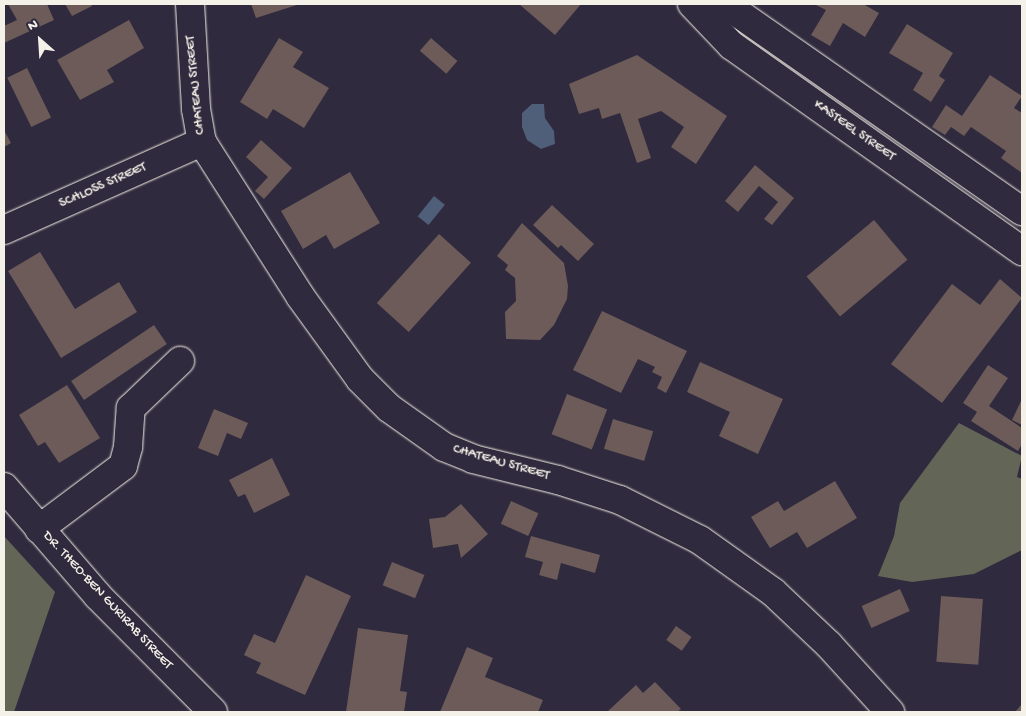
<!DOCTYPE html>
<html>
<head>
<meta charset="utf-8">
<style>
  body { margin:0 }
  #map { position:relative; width:1026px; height:716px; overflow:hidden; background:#2f2a3d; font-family:"Gochi Hand",sans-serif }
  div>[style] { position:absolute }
  .green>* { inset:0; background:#636557 }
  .water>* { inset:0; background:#4f5e79; transform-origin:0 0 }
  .building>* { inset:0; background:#6c5b59; transform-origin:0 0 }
  .roads { filter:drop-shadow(0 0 1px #f4f1e8) drop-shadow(0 0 1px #f4f1e8) }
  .minor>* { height:28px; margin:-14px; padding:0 14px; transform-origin:14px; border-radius:14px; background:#2f2a3d }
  span { translate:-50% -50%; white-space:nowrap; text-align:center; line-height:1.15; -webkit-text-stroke:4px #2f2a3d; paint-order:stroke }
  .street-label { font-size:14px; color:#f4f1e8 }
  .frame { position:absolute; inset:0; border:5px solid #f4f1e8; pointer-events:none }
  .north { position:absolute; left:15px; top:15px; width:50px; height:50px; -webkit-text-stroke:4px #2f2a3d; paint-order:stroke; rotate:334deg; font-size:14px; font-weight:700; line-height:20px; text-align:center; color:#f4f1e8 }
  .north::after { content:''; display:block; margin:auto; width:18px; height:22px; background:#f4f1e8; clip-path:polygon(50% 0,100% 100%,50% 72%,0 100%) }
</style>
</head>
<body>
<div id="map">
  <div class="green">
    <i style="clip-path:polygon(959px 423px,1022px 456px,1017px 477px,1022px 479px,1022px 550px,974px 574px,912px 582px,878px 576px,894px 536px,900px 503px)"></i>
    <i style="clip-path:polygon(4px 536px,55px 592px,14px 712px,4px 712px)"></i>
  </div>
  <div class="water">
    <i style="clip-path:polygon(532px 104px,544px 104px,545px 118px,554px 131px,555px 144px,541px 149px,527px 140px,522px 127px,522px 113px)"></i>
    <i style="left:434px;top:196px;width:14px;height:26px;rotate:39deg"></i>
  </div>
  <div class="building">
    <i style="clip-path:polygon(8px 4px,47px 4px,54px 20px,4px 43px,4px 26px,17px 20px)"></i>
    <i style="clip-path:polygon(65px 4px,91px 4px,92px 6px,72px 16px)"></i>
    <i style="clip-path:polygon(251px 4px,300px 4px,256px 18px)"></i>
    <i style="clip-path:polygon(519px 4px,581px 4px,555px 35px)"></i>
    <i style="clip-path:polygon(814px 4px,863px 4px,879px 13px,865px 37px,843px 23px,830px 46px,811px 35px,826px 10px)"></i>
    <i style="clip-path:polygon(129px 20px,144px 48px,107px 70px,114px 82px,80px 100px,57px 60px)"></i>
    <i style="clip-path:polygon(907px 24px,953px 53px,939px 76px,945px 80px,931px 102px,913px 90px,923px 73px,889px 53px)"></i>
    <i style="clip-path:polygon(279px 38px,303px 52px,293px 67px,329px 88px,304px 128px,273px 109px,267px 119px,240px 102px)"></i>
    <i style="left:431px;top:38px;width:35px;height:17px;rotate:41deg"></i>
    <i style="clip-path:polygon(637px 55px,727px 116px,696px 164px,671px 147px,684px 127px,661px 111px,638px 119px,651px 158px,637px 163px,620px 113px,602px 119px,599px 108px,579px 114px,569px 84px)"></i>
    <i style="left:27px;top:68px;width:55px;height:22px;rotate:64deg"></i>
    <i style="clip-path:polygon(990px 75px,1022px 96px,1014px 108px,1022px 113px,1022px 173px,1001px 158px,1006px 151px,971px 127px,964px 136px,951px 127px,945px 135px,932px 127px,946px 105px,962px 116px)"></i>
    <i style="clip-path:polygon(4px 130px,11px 143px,4px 147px)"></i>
    <i style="clip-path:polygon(261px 140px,292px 168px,264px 199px,255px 191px,268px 177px,246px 157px)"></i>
    <i style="clip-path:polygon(755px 165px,794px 198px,772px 225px,764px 219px,778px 202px,759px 186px,738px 212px,725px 201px)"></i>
    <i style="clip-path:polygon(350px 172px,380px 223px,334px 249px,326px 235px,303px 249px,281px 211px)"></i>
    <i style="clip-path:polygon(552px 205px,594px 244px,578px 261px,561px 245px,558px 248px,533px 225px)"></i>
    <i style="left:874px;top:220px;width:52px;height:88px;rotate:50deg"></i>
    <i style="clip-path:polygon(522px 223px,564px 263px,568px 286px,567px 299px,554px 325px,540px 340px,506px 339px,505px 312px,516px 301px,515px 278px,505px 270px,508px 265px,497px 256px)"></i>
    <i style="left:439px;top:234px;width:43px;height:93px;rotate:42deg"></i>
    <i style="clip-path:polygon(40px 252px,75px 309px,119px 282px,137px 312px,61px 358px,8px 271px)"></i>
    <i style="clip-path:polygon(1000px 279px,1022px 298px,942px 403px,891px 364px,952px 284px,980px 305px)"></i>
    <i style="clip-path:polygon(602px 311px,687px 351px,666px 393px,657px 388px,662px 377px,652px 372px,655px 367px,638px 359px,621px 393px,573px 370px)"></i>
    <i style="left:154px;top:325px;width:23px;height:100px;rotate:56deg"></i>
    <i style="clip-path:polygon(700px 362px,783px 399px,758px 454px,719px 436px,730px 412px,687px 392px)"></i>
    <i style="clip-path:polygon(988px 365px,1008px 378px,989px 406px,1022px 428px,1022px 444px,1018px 451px,971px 421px,977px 412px,963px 403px)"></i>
    <i style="clip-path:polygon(67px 385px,100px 438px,59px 463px,45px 442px,38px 446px,19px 415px)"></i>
    <i style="left:567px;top:394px;width:43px;height:43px;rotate:21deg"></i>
    <i style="clip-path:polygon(1022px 399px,1022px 425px,1012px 420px)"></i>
    <i style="clip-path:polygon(214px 409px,248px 423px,241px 439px,227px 433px,218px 456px,198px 448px)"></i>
    <i style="left:613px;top:419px;width:42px;height:31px;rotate:17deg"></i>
    <i style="clip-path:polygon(272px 458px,290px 495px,254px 513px,245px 494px,238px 497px,229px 480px)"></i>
    <i style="clip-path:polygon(835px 481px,857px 518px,807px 548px,797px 532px,770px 548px,751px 517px,778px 501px,784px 511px)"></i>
    <i style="left:511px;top:501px;width:30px;height:25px;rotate:24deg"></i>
    <i style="clip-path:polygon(461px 504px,488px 534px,461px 558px,458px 544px,433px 548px,429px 519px,445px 517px)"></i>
    <i style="clip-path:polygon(531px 536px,600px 555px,595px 573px,561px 563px,557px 580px,539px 575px,543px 562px,525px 557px)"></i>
    <i style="left:392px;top:562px;width:35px;height:25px;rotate:22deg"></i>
    <i style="clip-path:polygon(306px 575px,351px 596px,305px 695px,256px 673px,261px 663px,244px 655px,254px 634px,275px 643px)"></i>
    <i style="left:900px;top:589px;width:24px;height:42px;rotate:66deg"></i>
    <i style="left:941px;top:596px;width:42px;height:66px;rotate:4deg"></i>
    <i style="left:676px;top:626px;width:19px;height:17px;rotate:35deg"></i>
    <i style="clip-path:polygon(358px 628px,408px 635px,400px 691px,407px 692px,404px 712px,346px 712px)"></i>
    <i style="clip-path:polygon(467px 647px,493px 658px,485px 677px,543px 700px,538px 712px,440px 712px)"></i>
    <i style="clip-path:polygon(655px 682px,681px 709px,677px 712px,607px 712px,636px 685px,643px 693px)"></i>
    <i style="clip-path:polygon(1022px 704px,1022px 712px,1015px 712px)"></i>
  </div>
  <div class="roads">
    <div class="minor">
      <i style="left:190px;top:4px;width:105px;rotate:86.7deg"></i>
      <i style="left:196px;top:109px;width:34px;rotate:80deg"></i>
      <i style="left:202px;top:142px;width:183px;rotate:57.5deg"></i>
      <i style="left:300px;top:296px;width:102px;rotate:54.1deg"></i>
      <i style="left:360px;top:379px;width:41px;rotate:45deg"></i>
      <i style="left:389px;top:408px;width:67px;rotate:35.3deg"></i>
      <i style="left:444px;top:447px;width:31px;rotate:22deg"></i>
      <i style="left:473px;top:459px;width:88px;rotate:13.9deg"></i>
      <i style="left:558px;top:480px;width:65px;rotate:17.9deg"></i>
      <i style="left:620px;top:500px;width:89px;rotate:26.6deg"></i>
      <i style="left:700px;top:540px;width:90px;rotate:35.5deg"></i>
      <i style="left:773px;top:592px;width:77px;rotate:43.4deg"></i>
      <i style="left:829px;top:645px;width:91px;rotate:47.7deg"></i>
      <i style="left:692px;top:4px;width:57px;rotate:46.4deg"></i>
      <i style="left:731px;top:45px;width:357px;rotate:35.3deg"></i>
      <i style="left:725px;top:4px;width:362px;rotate:34.9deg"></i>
      <i style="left:4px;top:230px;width:217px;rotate:-24deg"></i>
      <i style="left:4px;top:487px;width:144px;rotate:49.2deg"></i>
      <i style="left:98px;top:596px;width:163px;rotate:45.2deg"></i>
      <i style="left:39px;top:529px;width:105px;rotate:-36.9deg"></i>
      <i style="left:123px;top:466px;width:20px;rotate:-75deg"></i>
      <i style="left:128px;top:447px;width:39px;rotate:-86deg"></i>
      <i style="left:131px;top:408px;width:68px;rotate:-43.8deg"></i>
    </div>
  </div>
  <div class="street-label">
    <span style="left:196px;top:85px;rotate:-96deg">CHATEAU STREET</span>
    <span style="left:854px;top:131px;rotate:35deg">KASTEEL STREET</span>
    <span style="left:103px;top:186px;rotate:-24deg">SCHLOSS STREET</span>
    <span style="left:501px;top:463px;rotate:16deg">CHATEAU STREET</span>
    <span style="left:107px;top:601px;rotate:47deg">DR. THEO-BEN GURIRAB STREET</span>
  </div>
  <div class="frame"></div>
  <div class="north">N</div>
</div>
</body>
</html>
